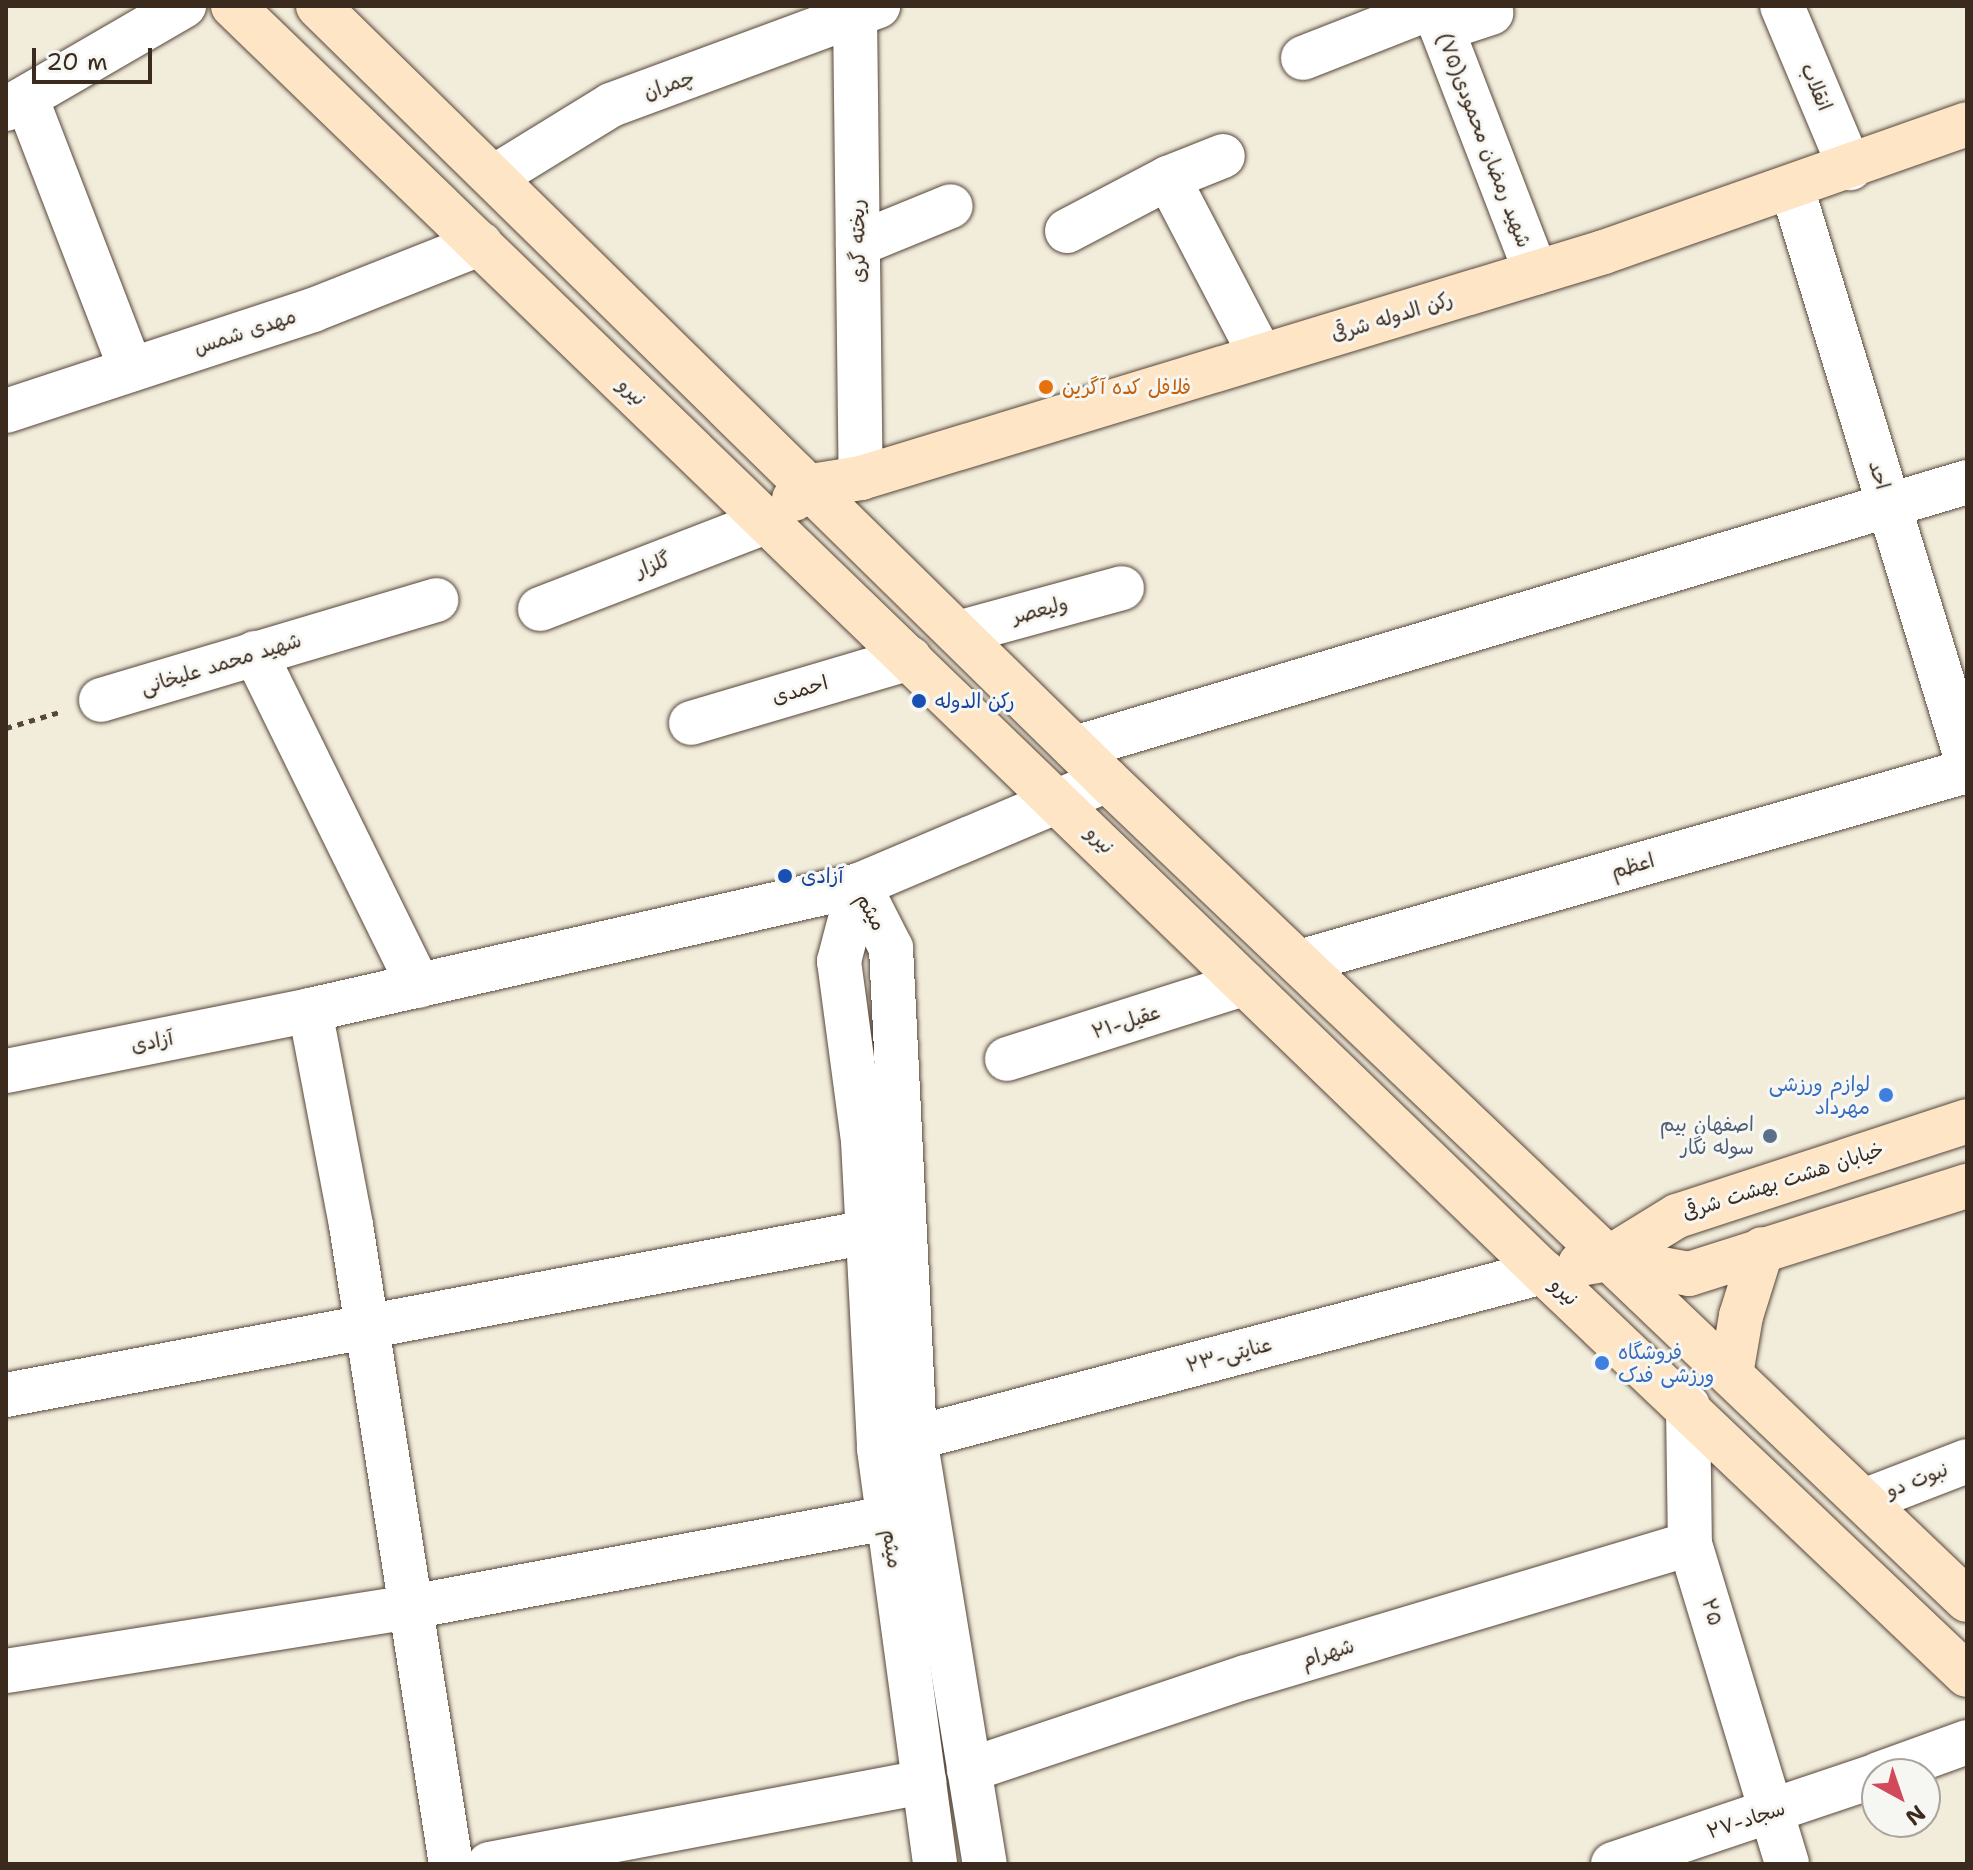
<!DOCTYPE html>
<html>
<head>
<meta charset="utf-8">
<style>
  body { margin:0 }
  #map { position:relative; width:1973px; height:1870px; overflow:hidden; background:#f2ecdb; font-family:"Shantell Sans","Playpen Sans Arabic",sans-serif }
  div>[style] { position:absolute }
  .path>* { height:5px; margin-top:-2.5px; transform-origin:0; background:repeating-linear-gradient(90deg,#56473a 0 6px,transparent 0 12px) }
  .roads { filter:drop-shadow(0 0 2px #56473a) drop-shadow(0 0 2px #56473a) }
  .minor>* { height:44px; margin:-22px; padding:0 22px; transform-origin:22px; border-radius:22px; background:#fff }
  .tertiary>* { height:44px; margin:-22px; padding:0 22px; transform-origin:22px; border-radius:22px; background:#fff }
  .secondary>* { height:44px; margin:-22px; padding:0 22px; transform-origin:22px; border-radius:22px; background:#fde5c5 }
  .dots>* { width:22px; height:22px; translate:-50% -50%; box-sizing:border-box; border:4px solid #f6f6f2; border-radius:50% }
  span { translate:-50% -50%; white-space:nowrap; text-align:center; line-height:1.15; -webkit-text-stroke:6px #f6f6f2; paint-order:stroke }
  .street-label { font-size:20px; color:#3b2a1e }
  .food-label { font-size:20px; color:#c56008 }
  .left { translate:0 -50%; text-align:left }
  .transit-label { font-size:20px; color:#164399 }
  .shop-label { font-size:20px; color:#366cbe }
  .right { translate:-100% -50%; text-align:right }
  .service-label { font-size:20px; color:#4e5e75 }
  .frame { position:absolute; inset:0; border:8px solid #3b2a1e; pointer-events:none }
  .north { position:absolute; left:1861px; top:1758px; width:80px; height:80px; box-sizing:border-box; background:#f6f6f2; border:2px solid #aba49d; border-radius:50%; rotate:140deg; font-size:22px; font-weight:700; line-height:32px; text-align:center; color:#3b2a1e }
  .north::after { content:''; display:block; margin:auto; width:28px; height:36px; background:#d1495b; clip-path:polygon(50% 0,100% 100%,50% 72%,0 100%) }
  .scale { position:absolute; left:32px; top:48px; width:120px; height:36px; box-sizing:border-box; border:4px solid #3b2a1e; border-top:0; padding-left:10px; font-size:24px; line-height:28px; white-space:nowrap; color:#3b2a1e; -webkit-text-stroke:6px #f6f6f2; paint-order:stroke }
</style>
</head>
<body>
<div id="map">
  <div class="path">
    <i style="left:6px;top:728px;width:59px;rotate:-16.6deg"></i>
  </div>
  <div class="roads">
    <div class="minor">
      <i style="left:1433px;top:6px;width:286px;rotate:68.9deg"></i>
      <i style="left:1782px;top:6px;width:176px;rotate:67.2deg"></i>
      <i style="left:1442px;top:29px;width:52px;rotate:-18.1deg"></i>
      <i style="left:1303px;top:58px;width:140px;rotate:-21.4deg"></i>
      <i style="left:27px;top:100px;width:289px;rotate:68.9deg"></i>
      <i style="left:6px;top:109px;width:206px;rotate:-30.1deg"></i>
      <i style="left:494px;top:177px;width:137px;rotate:-31.6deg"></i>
      <i style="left:611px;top:105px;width:285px;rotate:-20.3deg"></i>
      <i style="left:1168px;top:178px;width:59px;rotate:-21.8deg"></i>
      <i style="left:1792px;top:188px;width:599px;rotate:73.02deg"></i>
      <i style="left:1067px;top:231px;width:114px;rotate:-27.7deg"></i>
      <i style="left:1168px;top:178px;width:201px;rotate:62.4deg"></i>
      <i style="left:858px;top:244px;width:100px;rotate:-22.2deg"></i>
      <i style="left:6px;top:411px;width:323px;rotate:-18.2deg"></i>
      <i style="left:313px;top:310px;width:180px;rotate:-21.6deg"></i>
      <i style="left:540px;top:609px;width:242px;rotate:-21.1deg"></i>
      <i style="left:958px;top:633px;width:170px;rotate:-15.3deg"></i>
      <i style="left:255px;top:653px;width:371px;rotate:63.8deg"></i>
      <i style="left:101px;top:700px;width:350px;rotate:-16.6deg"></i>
      <i style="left:691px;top:723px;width:228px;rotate:-16.5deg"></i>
      <i style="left:1075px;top:748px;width:931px;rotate:-16.6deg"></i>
      <i style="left:1299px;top:962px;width:695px;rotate:-15.96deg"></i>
      <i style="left:310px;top:1010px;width:219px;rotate:79.2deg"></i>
      <i style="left:351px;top:1225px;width:647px;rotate:81.11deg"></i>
      <i style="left:1007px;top:1059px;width:249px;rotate:-17.6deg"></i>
      <i style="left:6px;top:1395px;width:877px;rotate:-10.71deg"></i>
      <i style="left:1688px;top:1406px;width:138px;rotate:89.2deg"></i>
      <i style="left:1690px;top:1544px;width:334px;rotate:73.1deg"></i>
      <i style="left:915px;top:1438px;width:650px;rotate:-14.81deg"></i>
      <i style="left:1866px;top:1500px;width:108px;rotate:-21.1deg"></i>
      <i style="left:6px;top:1671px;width:410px;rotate:-9deg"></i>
      <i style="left:411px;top:1607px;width:485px;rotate:-10.6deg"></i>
      <i style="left:969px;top:1770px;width:292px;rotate:-18.6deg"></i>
      <i style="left:1246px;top:1677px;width:463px;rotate:-16.7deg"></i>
      <i style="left:1879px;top:1774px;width:94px;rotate:-20deg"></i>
      <i style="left:489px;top:1864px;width:443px;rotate:-10.7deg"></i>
      <i style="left:1613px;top:1864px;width:279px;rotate:-18.6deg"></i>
    </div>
    <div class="tertiary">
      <i style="left:850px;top:6px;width:9px;rotate:58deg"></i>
      <i style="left:855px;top:14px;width:464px;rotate:89.3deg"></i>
      <i style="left:859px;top:885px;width:71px;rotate:63.1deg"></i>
      <i style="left:891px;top:948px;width:491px;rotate:87.2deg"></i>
      <i style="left:915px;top:1438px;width:432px;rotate:80.7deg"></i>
      <i style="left:859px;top:885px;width:79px;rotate:104.7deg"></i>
      <i style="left:839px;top:961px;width:182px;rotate:82.4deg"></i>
      <i style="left:863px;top:1141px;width:308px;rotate:87deg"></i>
      <i style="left:879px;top:1449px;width:419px;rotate:82.3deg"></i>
      <i style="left:6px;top:1071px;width:310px;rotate:-11.3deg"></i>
      <i style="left:310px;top:1010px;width:563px;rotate:-12.83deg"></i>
      <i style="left:859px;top:885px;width:269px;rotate:-22.9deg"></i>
    </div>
    <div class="secondary">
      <i style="left:233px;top:6px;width:1822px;rotate:44.02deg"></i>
      <i style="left:1543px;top:1272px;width:585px;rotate:43.55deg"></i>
      <i style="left:318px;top:6px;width:1105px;rotate:44.45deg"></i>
      <i style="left:1107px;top:780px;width:1188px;rotate:43.64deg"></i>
      <i style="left:794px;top:499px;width:21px;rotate:-37deg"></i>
      <i style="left:811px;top:486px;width:51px;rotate:-9.1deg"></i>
      <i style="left:861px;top:478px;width:777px;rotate:-16.92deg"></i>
      <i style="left:1604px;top:252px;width:385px;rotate:-19.4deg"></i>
      <i style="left:1607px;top:1259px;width:83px;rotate:10.4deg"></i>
      <i style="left:1689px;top:1274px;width:292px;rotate:-17.6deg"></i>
      <i style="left:1580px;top:1264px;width:27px;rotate:-10deg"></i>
      <i style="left:1607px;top:1259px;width:82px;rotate:-31.6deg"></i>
      <i style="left:1677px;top:1216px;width:305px;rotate:-18.1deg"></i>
      <i style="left:1731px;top:1374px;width:59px;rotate:-80.2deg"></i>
      <i style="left:1741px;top:1316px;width:70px;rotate:-72.6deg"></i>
    </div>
  </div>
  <div class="dots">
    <i style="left:1046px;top:387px;background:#e8710a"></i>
    <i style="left:919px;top:701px;background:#1a4fb4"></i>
    <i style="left:785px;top:876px;background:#1a4fb4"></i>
    <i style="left:1886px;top:1095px;background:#3f7fe0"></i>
    <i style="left:1770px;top:1136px;background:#5c6f8a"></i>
    <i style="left:1602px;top:1363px;background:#3f7fe0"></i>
  </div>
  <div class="street-label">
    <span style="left:669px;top:85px;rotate:-19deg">چمران</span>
    <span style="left:1816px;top:87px;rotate:67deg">انقلاب</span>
    <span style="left:1484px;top:140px;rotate:69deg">شهید رمضان محمودی(۷۵)</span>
    <span style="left:858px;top:241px;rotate:-91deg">ریخته گری</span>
    <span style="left:1392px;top:317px;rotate:-17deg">رکن الدوله شرقی</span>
    <span style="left:245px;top:332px;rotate:-18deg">مهدی شمس</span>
    <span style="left:632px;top:392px;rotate:44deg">نیرو</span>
    <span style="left:1879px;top:475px;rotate:73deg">احد</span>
    <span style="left:653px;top:565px;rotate:-21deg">گلزار</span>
    <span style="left:1040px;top:610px;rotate:-15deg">ولیعصر</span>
    <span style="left:221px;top:664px;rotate:-17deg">شهید محمد علیخانی</span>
    <span style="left:800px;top:690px;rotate:-16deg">احمدی</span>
    <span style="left:1100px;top:840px;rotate:45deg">نیرو</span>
    <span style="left:1633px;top:866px;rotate:-16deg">اعظم</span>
    <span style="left:871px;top:912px;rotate:61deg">میثم</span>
    <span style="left:1126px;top:1022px;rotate:-18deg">۲۱-عقیل</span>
    <span style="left:152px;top:1042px;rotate:-11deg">آزادی</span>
    <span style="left:1783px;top:1181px;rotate:-18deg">خیابان هشت بهشت شرقی</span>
    <span style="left:1564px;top:1292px;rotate:43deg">نیرو</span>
    <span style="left:1229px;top:1355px;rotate:-15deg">۲۳-عنایتی</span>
    <span style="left:1917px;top:1480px;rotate:-21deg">نبوت دو</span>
    <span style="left:892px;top:1549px;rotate:82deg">میثم</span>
    <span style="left:1712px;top:1612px;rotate:73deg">۲۵</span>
    <span style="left:1328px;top:1653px;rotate:-17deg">شهرام</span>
    <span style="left:1746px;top:1820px;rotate:-18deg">۲۷-سجاد</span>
  </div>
  <div class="food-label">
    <span class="left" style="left:1062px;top:387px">فلافل کده آگرین</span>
  </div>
  <div class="transit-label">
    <span class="left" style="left:935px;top:701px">رکن الدوله</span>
    <span class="left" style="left:801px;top:876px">آزادی</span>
  </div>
  <div class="shop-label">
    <span class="right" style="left:1870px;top:1096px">لوازم ورزشی<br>مهرداد</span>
    <span class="left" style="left:1618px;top:1364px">فروشگاه<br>ورزشی فدک</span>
  </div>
  <div class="service-label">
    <span class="right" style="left:1754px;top:1136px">اصفهان بیم<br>سوله نگار</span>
  </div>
  <div class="frame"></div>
  <div class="north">N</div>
  <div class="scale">20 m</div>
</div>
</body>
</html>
